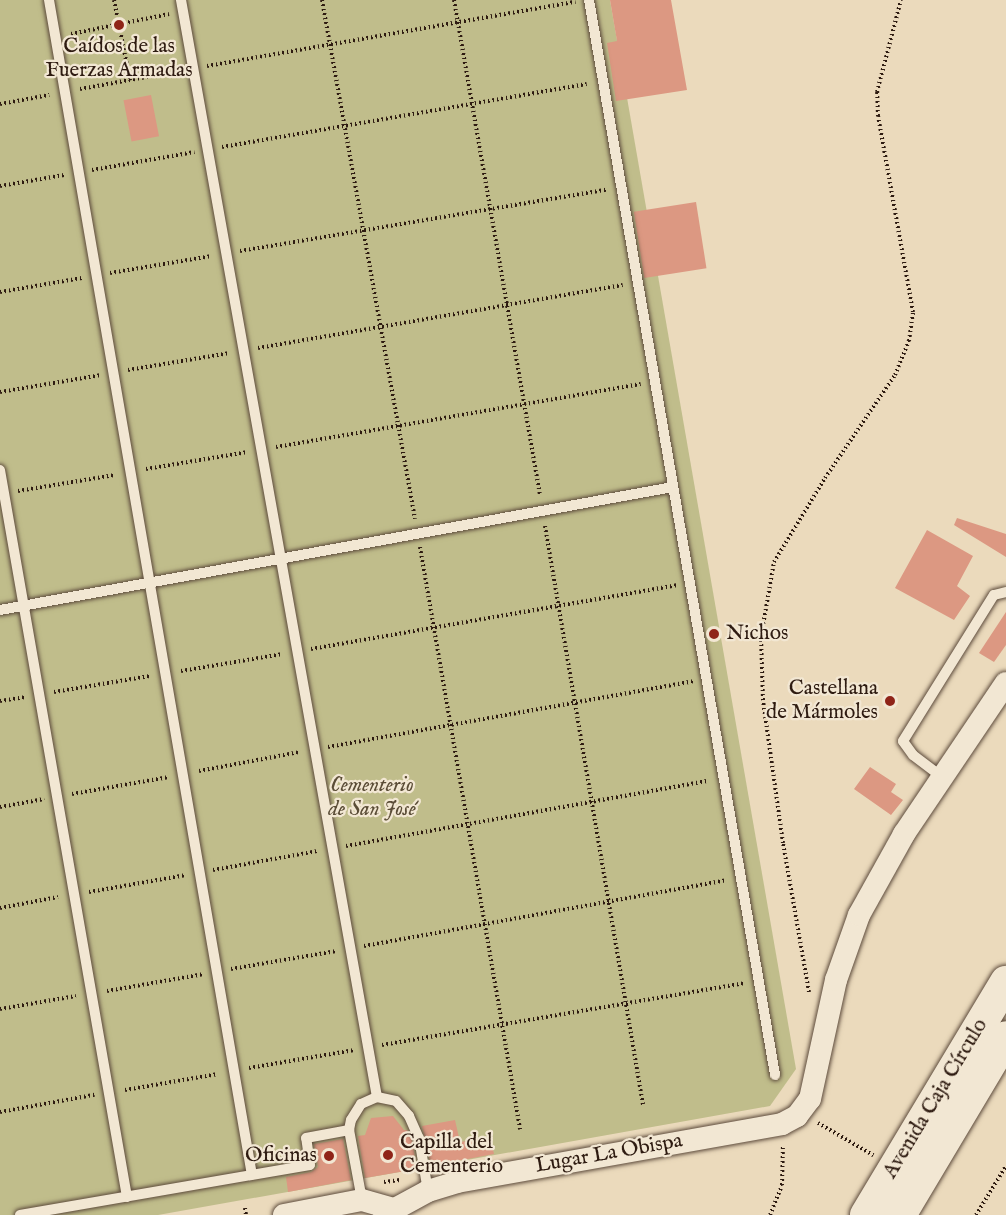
<!DOCTYPE html>
<html>
<head>
<meta charset="utf-8">
<style>
  body { margin:0 }
  #map { position:relative; width:1006px; height:1215px; overflow:hidden; background:#ebdabc; font-family:"IM FELL English",serif }
  div>[style] { position:absolute }
  .green>* { inset:0; background:#c0bd8b }
  .building>* { inset:0; background:#dc9882; transform-origin:0 0 }
  .path>* { height:4px; margin-top:-2px; transform-origin:0; background:repeating-linear-gradient(90deg,#2e1b11 0 1.5px,transparent 0 4.5px) }
  .roads { filter:drop-shadow(0 0 2px #5d4b3c) drop-shadow(0 0 2px #5d4b3c) }
  .lane>* { height:10px; margin:-5px; padding:0 5px; transform-origin:5px; border-radius:5px; background:#f2e7d3 }
  .street>* { height:22px; margin:-11px; padding:0 11px; transform-origin:11px; border-radius:11px; background:#f2e7d3 }
  .secondary>* { height:32px; margin:-16px; padding:0 16px; transform-origin:16px; border-radius:16px; background:#f2e7d3 }
  .dots>* { width:16px; height:16px; translate:-50% -50%; box-sizing:border-box; border:3px solid #f2e7d3; border-radius:50% }
  span { translate:-50% -50%; white-space:nowrap; text-align:center; line-height:1.15; -webkit-text-stroke:4.5px #f2e7d3; paint-order:stroke }
  .poi-label { font-size:21px; color:#2e1b11 }
  .left { translate:0 -50%; text-align:left }
  .right { translate:-100% -50%; text-align:right }
  .park-label { font-size:21px; color:#5a4c36; font-style:italic }
  .street-label { font-size:21px; color:#2e1b11 }
</style>
</head>
<body>
<div id="map">
  <div class="green">
    <i style="clip-path:polygon(0 0,610px 0,796px 1069px,770px 1106px,158px 1215px,0 1215px)"></i>
  </div>
  <div class="building">
    <i style="clip-path:polygon(610px 0,671px 0,687px 90px,616px 101px,607px 43px,617px 41px)"></i>
    <i style="left:151px;top:95px;width:42px;height:28px;rotate:79deg"></i>
    <i style="left:696px;top:202px;width:67px;height:63px;rotate:81deg"></i>
    <i style="clip-path:polygon(957px 518px,1006px 534px,1006px 557px,954px 525px)"></i>
    <i style="clip-path:polygon(927px 530px,973px 556px,957px 586px,970px 596px,954px 620px,895px 588px)"></i>
    <i style="clip-path:polygon(1006px 612px,1006px 645px,994px 662px,979px 653px)"></i>
    <i style="clip-path:polygon(870px 767px,896px 784px,891px 792px,903px 800px,891px 815px,854px 789px)"></i>
    <i style="clip-path:polygon(393px 1116px,404px 1130px,407px 1130px,412px 1140px,417px 1169px,365px 1178px,358px 1136px,365px 1135px,371px 1118px)"></i>
    <i style="clip-path:polygon(455px 1120px,460px 1142px,490px 1137px,494px 1154px,431px 1166px,422px 1126px)"></i>
    <i style="clip-path:polygon(343px 1139px,351px 1180px,288px 1192px,286px 1177px,311px 1172px,318px 1167px,314px 1144px)"></i>
  </div>
  <div class="path">
    <i style="left:114px;top:0;width:82px;rotate:78.7deg"></i>
    <i style="left:322px;top:0;width:527px;rotate:79.84deg"></i>
    <i style="left:454px;top:0;width:502px;rotate:80.14deg"></i>
    <i style="left:71px;top:34px;width:100px;rotate:-11.5deg"></i>
    <i style="left:207px;top:66px;width:374px;rotate:-9.9deg"></i>
    <i style="left:80px;top:89px;width:101px;rotate:-10.3deg"></i>
    <i style="left:0;top:104px;width:50px;rotate:-10.4deg"></i>
    <i style="left:222px;top:147px;width:370px;rotate:-9.8deg"></i>
    <i style="left:92px;top:170px;width:104px;rotate:-10deg"></i>
    <i style="left:0;top:186px;width:65px;rotate:-9.8deg"></i>
    <i style="left:240px;top:251px;width:371px;rotate:-9.5deg"></i>
    <i style="left:110px;top:273px;width:103px;rotate:-9.5deg"></i>
    <i style="left:0;top:292px;width:83px;rotate:-9.7deg"></i>
    <i style="left:258px;top:348px;width:370px;rotate:-9.8deg"></i>
    <i style="left:128px;top:370px;width:103px;rotate:-9.5deg"></i>
    <i style="left:0;top:392px;width:101px;rotate:-9.6deg"></i>
    <i style="left:276px;top:447px;width:370px;rotate:-9.8deg"></i>
    <i style="left:146px;top:469px;width:103px;rotate:-9.5deg"></i>
    <i style="left:18px;top:491px;width:98px;rotate:-9.4deg"></i>
    <i style="left:545px;top:526px;width:587px;rotate:80.39deg"></i>
    <i style="left:420px;top:547px;width:591px;rotate:80.25deg"></i>
    <i style="left:311px;top:649px;width:371px;rotate:-9.9deg"></i>
    <i style="left:181px;top:671px;width:103px;rotate:-9.5deg"></i>
    <i style="left:54px;top:692px;width:97px;rotate:-9.5deg"></i>
    <i style="left:0;top:701px;width:26px;rotate:-9deg"></i>
    <i style="left:328px;top:747px;width:371px;rotate:-10.2deg"></i>
    <i style="left:199px;top:771px;width:103px;rotate:-10.7deg"></i>
    <i style="left:72px;top:794px;width:97px;rotate:-10deg"></i>
    <i style="left:0;top:807px;width:45px;rotate:-10.3deg"></i>
    <i style="left:346px;top:846px;width:368px;rotate:-10.2deg"></i>
    <i style="left:213px;top:870px;width:107px;rotate:-10.3deg"></i>
    <i style="left:89px;top:892px;width:97px;rotate:-10deg"></i>
    <i style="left:0;top:908px;width:59px;rotate:-10.7deg"></i>
    <i style="left:364px;top:946px;width:368px;rotate:-10.3deg"></i>
    <i style="left:231px;top:969px;width:107px;rotate:-9.7deg"></i>
    <i style="left:107px;top:991px;width:97px;rotate:-10deg"></i>
    <i style="left:809px;top:992px;width:151px;rotate:-99.9deg"></i>
    <i style="left:783px;top:843px;width:144px;rotate:-98deg"></i>
    <i style="left:763px;top:700px;width:63px;rotate:-91.8deg"></i>
    <i style="left:761px;top:637px;width:76px;rotate:-80.2deg"></i>
    <i style="left:774px;top:562px;width:98px;rotate:-58.7deg"></i>
    <i style="left:825px;top:478px;width:125px;rotate:-55.8deg"></i>
    <i style="left:895px;top:375px;width:37px;rotate:-68deg"></i>
    <i style="left:909px;top:341px;width:29px;rotate:-82deg"></i>
    <i style="left:913px;top:312px;width:199px;rotate:-100.1deg"></i>
    <i style="left:878px;top:116px;width:24px;rotate:-92deg"></i>
    <i style="left:877px;top:92px;width:95px;rotate:-75.4deg"></i>
    <i style="left:0;top:1009px;width:77px;rotate:-9.7deg"></i>
    <i style="left:382px;top:1045px;width:367px;rotate:-9.7deg"></i>
    <i style="left:249px;top:1068px;width:107px;rotate:-9.7deg"></i>
    <i style="left:125px;top:1090px;width:94px;rotate:-9.8deg"></i>
    <i style="left:0;top:1112px;width:96px;rotate:-10.3deg"></i>
    <i style="left:818px;top:1123px;width:64px;rotate:30.2deg"></i>
    <i style="left:384px;top:1182px;width:16px;rotate:-7deg"></i>
    <i style="left:245px;top:1208px;width:7px;rotate:82deg"></i>
    <i style="left:770px;top:1215px;width:32px;rotate:-68deg"></i>
    <i style="left:782px;top:1185px;width:40px;rotate:-88.6deg"></i>
    <i style="left:976px;top:1215px;width:57px;rotate:-58.5deg"></i>
  </div>
  <div class="roads">
    <div class="lane">
      <i style="left:49px;top:0;width:1192px;rotate:80.2deg"></i>
      <i style="left:181px;top:0;width:1114px;rotate:79.87deg"></i>
      <i style="left:589px;top:0;width:1091px;rotate:80.18deg"></i>
      <i style="left:0;top:470px;width:738px;rotate:80.09deg"></i>
      <i style="left:0;top:610px;width:684px;rotate:-10.36deg"></i>
      <i style="left:942px;top:777px;width:36px;rotate:-143deg"></i>
      <i style="left:913px;top:755px;width:17px;rotate:-126deg"></i>
      <i style="left:903px;top:741px;width:172px;rotate:-58.1deg"></i>
      <i style="left:994px;top:595px;width:12px;rotate:-14deg"></i>
      <i style="left:362px;top:1200px;width:71px;rotate:-100.5deg"></i>
      <i style="left:349px;top:1130px;width:10px;rotate:-79deg"></i>
      <i style="left:351px;top:1120px;width:19px;rotate:-58deg"></i>
      <i style="left:361px;top:1104px;width:17px;rotate:-24deg"></i>
      <i style="left:377px;top:1097px;width:19px;rotate:12deg"></i>
      <i style="left:396px;top:1101px;width:20px;rotate:49deg"></i>
      <i style="left:409px;top:1116px;width:24px;rotate:66deg"></i>
      <i style="left:419px;top:1138px;width:54px;rotate:80.4deg"></i>
      <i style="left:20px;top:1215px;width:294px;rotate:-9.8deg"></i>
      <i style="left:310px;top:1165px;width:27px;rotate:-98deg"></i>
      <i style="left:306px;top:1138px;width:44px;rotate:-10.5deg"></i>
    </div>
    <div class="street">
      <i style="left:284px;top:1215px;width:79px;rotate:-10.9deg"></i>
      <i style="left:362px;top:1200px;width:33px;rotate:16deg"></i>
      <i style="left:384px;top:1215px;width:50px;rotate:-28.6deg"></i>
      <i style="left:428px;top:1191px;width:30px;rotate:-17deg"></i>
      <i style="left:457px;top:1182px;width:330px;rotate:-10.1deg"></i>
      <i style="left:782px;top:1124px;width:17px;rotate:-28deg"></i>
      <i style="left:797px;top:1116px;width:21px;rotate:-53deg"></i>
      <i style="left:810px;top:1099px;width:122px;rotate:-77.7deg"></i>
      <i style="left:836px;top:980px;width:69px;rotate:-70.5deg"></i>
      <i style="left:859px;top:915px;width:93px;rotate:-60.9deg"></i>
      <i style="left:904px;top:834px;width:182px;rotate:-56deg"></i>
    </div>
    <div class="secondary">
      <i style="left:866px;top:1215px;width:272px;rotate:-59deg"></i>
      <i style="left:900px;top:1215px;width:207px;rotate:-59.2deg"></i>
    </div>
  </div>
  <div class="dots">
    <i style="left:119px;top:25px;background:#8f2418"></i>
    <i style="left:714px;top:634px;background:#8f2418"></i>
    <i style="left:890px;top:701px;background:#8f2418"></i>
    <i style="left:388px;top:1155px;background:#8f2418"></i>
    <i style="left:329px;top:1156px;background:#8f2418"></i>
  </div>
  <div class="poi-label">
    <span style="left:119px;top:59px">Caídos de las<br>Fuerzas Armadas</span>
    <span class="left" style="left:726px;top:634px">Nichos</span>
    <span class="right" style="left:878px;top:701px">Castellana<br>de Mármoles</span>
    <span class="left" style="left:400px;top:1155px">Capilla del<br>Cementerio</span>
    <span class="right" style="left:317px;top:1156px">Oficinas</span>
  </div>
  <div class="park-label">
    <span style="left:372px;top:798px">Cementerio<br>de San José</span>
  </div>
  <div class="street-label">
    <span style="left:936px;top:1099px;rotate:-59deg">Avenida Caja Círculo</span>
    <span style="left:609px;top:1154px;rotate:-10deg">Lugar La Obispa</span>
  </div>
</div>
</body>
</html>
